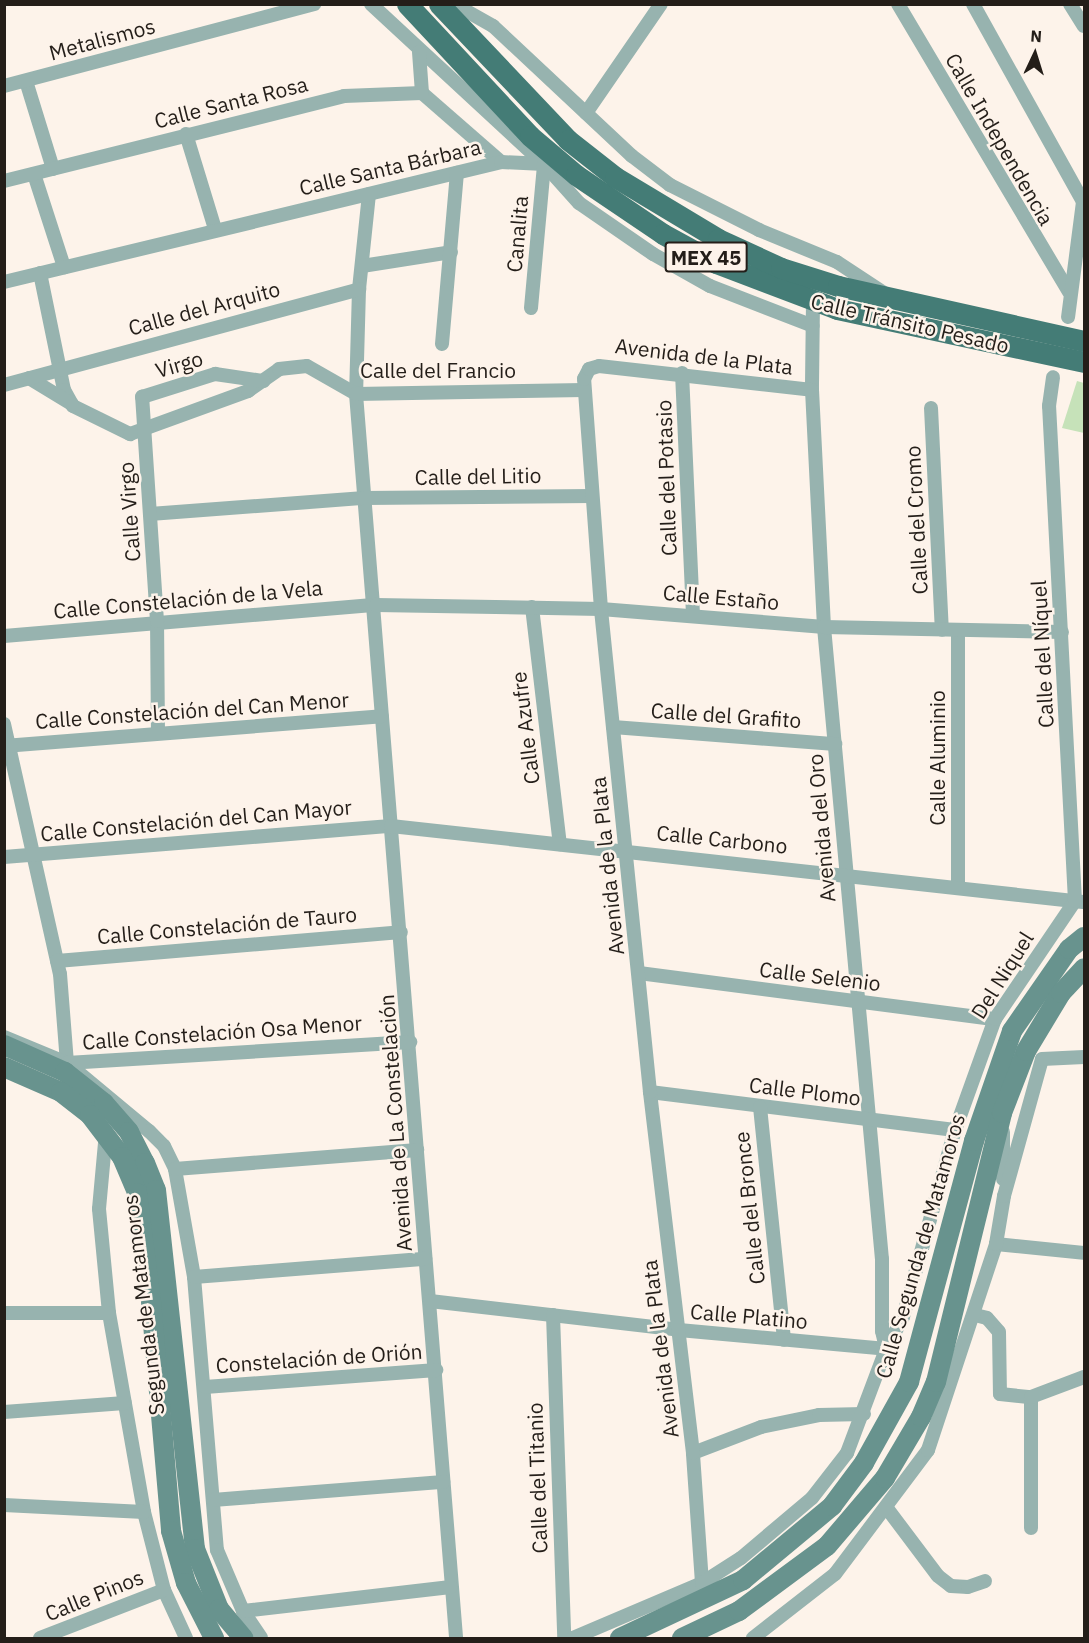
<!DOCTYPE html>
<html>
<head>
<meta charset="utf-8">
<style>
  body { margin:0 }
  #map { position:relative; width:1089px; height:1643px; overflow:hidden; background:#fdf3ea; font-family:"IBM Plex Sans",sans-serif }
  div>[style] { position:absolute }
  .green>* { inset:0; background:#c6e2b9 }
  .minor>* { height:14px; margin:-7px; padding:0 7px; transform-origin:7px; border-radius:7px; background:#97b3af }
  .secondary>* { height:20px; margin:-10px; padding:0 10px; transform-origin:10px; border-radius:10px; background:#68938e }
  .primary>* { height:21px; margin:-10.5px; padding:0 10.5px; transform-origin:10.5px; border-radius:10.5px; background:#447c76 }
  span { translate:-50% -50%; white-space:nowrap; text-align:center; line-height:1.15; -webkit-text-stroke:5px #fdf3ea; paint-order:stroke }
  .shield-label span { padding:2px 4px; background:#fdf3ea; border:2px solid; border-radius:4px; -webkit-text-stroke-width:0 }
  .shield-label { font-size:20px; color:#241e19; font-weight:700 }
  .street-label { font-size:21px; color:#241e19 }
  .frame { position:absolute; inset:0; border:6px solid #241e19; pointer-events:none }
  .north { position:absolute; left:1005px; top:24px; width:60px; height:60px; -webkit-text-stroke:4px #fdf3ea; paint-order:stroke; rotate:4deg; font-size:16px; font-weight:700; line-height:24px; text-align:center; color:#241e19 }
  .north::after { content:''; display:block; margin:auto; width:21px; height:27px; background:#241e19; clip-path:polygon(50% 0,100% 100%,50% 72%,0 100%) }
</style>
</head>
<body>
<div id="map">
  <div class="green">
    <i style="clip-path:polygon(1077px 381px,1084px 383px,1084px 433px,1062px 428px)"></i>
  </div>
  <div class="minor">
    <i style="left:371px;top:4px;width:236px;rotate:42.8deg"></i>
    <i style="left:544px;top:164px;width:52px;rotate:48.1deg"></i>
    <i style="left:579px;top:203px;width:90px;rotate:34.6deg"></i>
    <i style="left:653px;top:254px;width:65px;rotate:29.3deg"></i>
    <i style="left:710px;top:286px;width:110px;rotate:21.2deg"></i>
    <i style="left:454px;top:4px;width:45px;rotate:29.4deg"></i>
    <i style="left:493px;top:26px;width:190px;rotate:43.1deg"></i>
    <i style="left:632px;top:156px;width:48px;rotate:37.3deg"></i>
    <i style="left:670px;top:185px;width:100px;rotate:26.8deg"></i>
    <i style="left:759px;top:230px;width:84px;rotate:22.3deg"></i>
    <i style="left:837px;top:262px;width:56px;rotate:33.4deg"></i>
    <i style="left:898px;top:4px;width:335px;rotate:59.3deg"></i>
    <i style="left:973px;top:4px;width:227px;rotate:60.9deg"></i>
    <i style="left:1083px;top:202px;width:116px;rotate:97.4deg"></i>
    <i style="left:1070px;top:4px;width:26px;rotate:58deg"></i>
    <i style="left:419px;top:52px;width:41px;rotate:85.8deg"></i>
    <i style="left:422px;top:93px;width:105px;rotate:41.1deg"></i>
    <i style="left:26px;top:81px;width:92px;rotate:72.9deg"></i>
    <i style="left:4px;top:86px;width:321px;rotate:-14.8deg"></i>
    <i style="left:586px;top:113px;width:132px;rotate:-55.5deg"></i>
    <i style="left:186px;top:134px;width:99px;rotate:73deg"></i>
    <i style="left:34px;top:174px;width:98px;rotate:72.1deg"></i>
    <i style="left:4px;top:181px;width:350px;rotate:-14deg"></i>
    <i style="left:344px;top:96px;width:78px;rotate:-2.2deg"></i>
    <i style="left:369px;top:194px;width:96px;rotate:96deg"></i>
    <i style="left:359px;top:289px;width:105px;rotate:91.6deg"></i>
    <i style="left:356px;top:394px;width:1248px;rotate:85.4deg"></i>
    <i style="left:362px;top:266px;width:90px;rotate:-8.9deg"></i>
    <i style="left:40px;top:273px;width:119px;rotate:78.4deg"></i>
    <i style="left:64px;top:390px;width:18px;rotate:61deg"></i>
    <i style="left:73px;top:406px;width:64px;rotate:26.2deg"></i>
    <i style="left:130px;top:434px;width:126px;rotate:-20deg"></i>
    <i style="left:248px;top:391px;width:38px;rotate:-35deg"></i>
    <i style="left:279px;top:369px;width:28px;rotate:-6deg"></i>
    <i style="left:307px;top:366px;width:56px;rotate:29.7deg"></i>
    <i style="left:356px;top:394px;width:228px;rotate:-1deg"></i>
    <i style="left:4px;top:282px;width:511px;rotate:-13.57deg"></i>
    <i style="left:501px;top:162px;width:43px;rotate:2.7deg"></i>
    <i style="left:544px;top:164px;width:23px;rotate:20deg"></i>
    <i style="left:813px;top:302px;width:88px;rotate:90.7deg"></i>
    <i style="left:812px;top:390px;width:237px;rotate:87.1deg"></i>
    <i style="left:824px;top:627px;width:635px;rotate:84.76deg"></i>
    <i style="left:882px;top:1259px;width:72px;rotate:90deg"></i>
    <i style="left:882px;top:1331px;width:18px;rotate:77deg"></i>
    <i style="left:531px;top:308px;width:145px;rotate:-84.8deg"></i>
    <i style="left:442px;top:344px;width:172px;rotate:-85deg"></i>
    <i style="left:682px;top:373px;width:243px;rotate:87.4deg"></i>
    <i style="left:29px;top:378px;width:50px;rotate:31.2deg"></i>
    <i style="left:4px;top:385px;width:368px;rotate:-15.1deg"></i>
    <i style="left:931px;top:408px;width:222px;rotate:87.2deg"></i>
    <i style="left:150px;top:514px;width:215px;rotate:-4.3deg"></i>
    <i style="left:364px;top:498px;width:228px;rotate:-0.5deg"></i>
    <i style="left:532px;top:607px;width:239px;rotate:83.3deg"></i>
    <i style="left:958px;top:630px;width:257px;rotate:90deg"></i>
    <i style="left:4px;top:636px;width:373px;rotate:-4.8deg"></i>
    <i style="left:376px;top:605px;width:225px;rotate:1deg"></i>
    <i style="left:601px;top:609px;width:224px;rotate:4.6deg"></i>
    <i style="left:824px;top:627px;width:238px;rotate:1.2deg"></i>
    <i style="left:4px;top:724px;width:256px;rotate:77.4deg"></i>
    <i style="left:60px;top:974px;width:89px;rotate:85.5deg"></i>
    <i style="left:67px;top:1063px;width:107px;rotate:39.7deg"></i>
    <i style="left:149px;top:1131px;width:21px;rotate:45deg"></i>
    <i style="left:164px;top:1146px;width:25px;rotate:64deg"></i>
    <i style="left:175px;top:1169px;width:110px;rotate:80deg"></i>
    <i style="left:194px;top:1277px;width:274px;rotate:85.2deg"></i>
    <i style="left:217px;top:1550px;width:66px;rotate:66.9deg"></i>
    <i style="left:243px;top:1611px;width:32px;rotate:56deg"></i>
    <i style="left:613px;top:727px;width:223px;rotate:4.4deg"></i>
    <i style="left:158px;top:733px;width:112px;rotate:-90.5deg"></i>
    <i style="left:157px;top:621px;width:225px;rotate:-93.8deg"></i>
    <i style="left:142px;top:397px;width:77px;rotate:-17.5deg"></i>
    <i style="left:215px;top:374px;width:49px;rotate:8.3deg"></i>
    <i style="left:4px;top:746px;width:379px;rotate:-4.5deg"></i>
    <i style="left:4px;top:857px;width:388px;rotate:-4.6deg"></i>
    <i style="left:391px;top:826px;width:696px;rotate:6.27deg"></i>
    <i style="left:57px;top:961px;width:345px;rotate:-4.8deg"></i>
    <i style="left:639px;top:973px;width:359px;rotate:7.4deg"></i>
    <i style="left:4px;top:1037px;width:68px;rotate:22.4deg"></i>
    <i style="left:66px;top:1067px;width:4px;rotate:-76deg"></i>
    <i style="left:67px;top:1063px;width:344px;rotate:-3.5deg"></i>
    <i style="left:650px;top:1092px;width:307px;rotate:7.1deg"></i>
    <i style="left:760px;top:1107px;width:234px;rotate:84.1deg"></i>
    <i style="left:106px;top:1132px;width:77px;rotate:95.2deg"></i>
    <i style="left:99px;top:1209px;width:104px;rotate:84.5deg"></i>
    <i style="left:109px;top:1313px;width:202px;rotate:80deg"></i>
    <i style="left:144px;top:1512px;width:81px;rotate:75.6deg"></i>
    <i style="left:164px;top:1590px;width:53px;rotate:65.4deg"></i>
    <i style="left:1003px;top:1132px;width:47px;rotate:90deg"></i>
    <i style="left:175px;top:1169px;width:243px;rotate:-4.5deg"></i>
    <i style="left:996px;top:1244px;width:88px;rotate:5.8deg"></i>
    <i style="left:194px;top:1277px;width:232px;rotate:-4.5deg"></i>
    <i style="left:430px;top:1301px;width:251px;rotate:6.6deg"></i>
    <i style="left:679px;top:1330px;width:208px;rotate:5.2deg"></i>
    <i style="left:4px;top:1313px;width:105px"></i>
    <i style="left:553px;top:1315px;width:323px;rotate:88deg"></i>
    <i style="left:975px;top:1315px;width:12px;rotate:14deg"></i>
    <i style="left:987px;top:1318px;width:18px;rotate:49deg"></i>
    <i style="left:999px;top:1332px;width:62px;rotate:89.1deg"></i>
    <i style="left:1000px;top:1394px;width:31px;rotate:6deg"></i>
    <i style="left:1031px;top:1397px;width:131px;rotate:90deg"></i>
    <i style="left:205px;top:1387px;width:232px;rotate:-4.2deg"></i>
    <i style="left:1031px;top:1397px;width:57px;rotate:-20.7deg"></i>
    <i style="left:4px;top:1412px;width:121px;rotate:-4.3deg"></i>
    <i style="left:693px;top:1453px;width:73px;rotate:-20.9deg"></i>
    <i style="left:761px;top:1427px;width:59px;rotate:-11.7deg"></i>
    <i style="left:819px;top:1415px;width:45px;rotate:-1.3deg"></i>
    <i style="left:213px;top:1500px;width:231px;rotate:-4.5deg"></i>
    <i style="left:4px;top:1505px;width:140px;rotate:2.9deg"></i>
    <i style="left:886px;top:1507px;width:86px;rotate:53deg"></i>
    <i style="left:938px;top:1576px;width:16px;rotate:38deg"></i>
    <i style="left:951px;top:1586px;width:17px;rotate:3deg"></i>
    <i style="left:968px;top:1587px;width:18px;rotate:-19deg"></i>
    <i style="left:702px;top:1583px;width:130px;rotate:-94deg"></i>
    <i style="left:693px;top:1453px;width:364px;rotate:-96.8deg"></i>
    <i style="left:650px;top:1092px;width:485px;rotate:-95.8deg"></i>
    <i style="left:601px;top:609px;width:231px;rotate:-94.2deg"></i>
    <i style="left:584px;top:379px;width:11px;rotate:-63deg"></i>
    <i style="left:589px;top:369px;width:10px;rotate:-17deg"></i>
    <i style="left:599px;top:366px;width:214px;rotate:6.4deg"></i>
    <i style="left:243px;top:1611px;width:209px;rotate:-6.6deg"></i>
    <i style="left:40px;top:1638px;width:133px;rotate:-21.2deg"></i>
    <i style="left:573px;top:1638px;width:140px;rotate:-23.1deg"></i>
    <i style="left:702px;top:1583px;width:46px;rotate:-32.7deg"></i>
    <i style="left:741px;top:1558px;width:93px;rotate:-40.2deg"></i>
    <i style="left:812px;top:1498px;width:57px;rotate:-52.1deg"></i>
    <i style="left:847px;top:1453px;width:111px;rotate:-69.4deg"></i>
    <i style="left:886px;top:1349px;width:36px;rotate:-62deg"></i>
    <i style="left:903px;top:1317px;width:194px;rotate:-74.5deg"></i>
    <i style="left:955px;top:1130px;width:118px;rotate:-70.2deg"></i>
    <i style="left:995px;top:1019px;width:143px;rotate:-55.9deg"></i>
    <i style="left:1075px;top:901px;width:496px;rotate:-93deg"></i>
    <i style="left:1049px;top:406px;width:29px;rotate:-82deg"></i>
    <i style="left:753px;top:1638px;width:104px;rotate:-38deg"></i>
    <i style="left:835px;top:1574px;width:155px;rotate:-53.1deg"></i>
    <i style="left:928px;top:1450px;width:217px;rotate:-71.7deg"></i>
    <i style="left:996px;top:1244px;width:49px;rotate:-80.5deg"></i>
    <i style="left:1004px;top:1196px;width:142px;rotate:-74.5deg"></i>
    <i style="left:1042px;top:1059px;width:42px;rotate:-2.7deg"></i>
  </div>
  <div class="secondary">
    <i style="left:4px;top:1045px;width:67px;rotate:23.9deg"></i>
    <i style="left:65px;top:1072px;width:50px;rotate:38.5deg"></i>
    <i style="left:104px;top:1103px;width:38px;rotate:49deg"></i>
    <i style="left:129px;top:1132px;width:35px;rotate:63deg"></i>
    <i style="left:145px;top:1163px;width:29px;rotate:68deg"></i>
    <i style="left:156px;top:1190px;width:361px;rotate:83.8deg"></i>
    <i style="left:195px;top:1549px;width:65px;rotate:68.2deg"></i>
    <i style="left:219px;top:1609px;width:38px;rotate:50deg"></i>
    <i style="left:4px;top:1067px;width:62px;rotate:23.7deg"></i>
    <i style="left:61px;top:1092px;width:37px;rotate:38deg"></i>
    <i style="left:90px;top:1115px;width:53px;rotate:52.7deg"></i>
    <i style="left:122px;top:1157px;width:39px;rotate:67deg"></i>
    <i style="left:137px;top:1193px;width:109px;rotate:82.6deg"></i>
    <i style="left:151px;top:1301px;width:231px;rotate:85deg"></i>
    <i style="left:171px;top:1531px;width:54px;rotate:73.9deg"></i>
    <i style="left:186px;top:1583px;width:62px;rotate:63deg"></i>
    <i style="left:620px;top:1638px;width:136px;rotate:-25.2deg"></i>
    <i style="left:743px;top:1580px;width:116px;rotate:-39.7deg"></i>
    <i style="left:832px;top:1506px;width:54px;rotate:-53.3deg"></i>
    <i style="left:864px;top:1463px;width:93px;rotate:-60.9deg"></i>
    <i style="left:909px;top:1382px;width:250px;rotate:-74.9deg"></i>
    <i style="left:974px;top:1141px;width:116px;rotate:-70.9deg"></i>
    <i style="left:1012px;top:1031px;width:100px;rotate:-55.2deg"></i>
    <i style="left:1069px;top:949px;width:19px;rotate:-39deg"></i>
    <i style="left:682px;top:1638px;width:63px;rotate:-25.3deg"></i>
    <i style="left:739px;top:1611px;width:109px;rotate:-36.5deg"></i>
    <i style="left:827px;top:1546px;width:89px;rotate:-49.5deg"></i>
    <i style="left:885px;top:1478px;width:71px;rotate:-59.5deg"></i>
    <i style="left:921px;top:1417px;width:38px;rotate:-67deg"></i>
    <i style="left:936px;top:1382px;width:277px;rotate:-76.2deg"></i>
    <i style="left:1002px;top:1113px;width:66px;rotate:-68.8deg"></i>
    <i style="left:1026px;top:1051px;width:68px;rotate:-58.9deg"></i>
    <i style="left:1061px;top:993px;width:34px;rotate:-47deg"></i>
  </div>
  <div class="primary">
    <i style="left:407px;top:4px;width:180px;rotate:47deg"></i>
    <i style="left:530px;top:136px;width:60px;rotate:40.3deg"></i>
    <i style="left:576px;top:175px;width:105px;rotate:34.1deg"></i>
    <i style="left:663px;top:234px;width:60px;rotate:28.7deg"></i>
    <i style="left:716px;top:263px;width:129px;rotate:20.8deg"></i>
    <i style="left:837px;top:309px;width:253px;rotate:12.1deg"></i>
    <i style="left:439px;top:4px;width:187px;rotate:46.5deg"></i>
    <i style="left:568px;top:140px;width:60px;rotate:38.2deg"></i>
    <i style="left:615px;top:177px;width:120px;rotate:31deg"></i>
    <i style="left:718px;top:239px;width:69px;rotate:24.7deg"></i>
    <i style="left:781px;top:268px;width:60px;rotate:17.5deg"></i>
    <i style="left:838px;top:286px;width:252px;rotate:12.6deg"></i>
  </div>
  <div class="shield-label">
    <span style="left:706px;top:257px">MEX 45</span>
  </div>
  <div class="street-label">
    <span style="left:102px;top:39px;rotate:-15deg">Metalismos</span>
    <span style="left:231px;top:102px;rotate:-14deg">Calle Santa Rosa</span>
    <span style="left:1000px;top:139px;rotate:60deg">Calle Independencia</span>
    <span style="left:390px;top:167px;rotate:-13deg">Calle Santa Bárbara</span>
    <span style="left:517px;top:234px;rotate:-85deg">Canalita</span>
    <span style="left:204px;top:308px;rotate:-15deg">Calle del Arquito</span>
    <span style="left:910px;top:323px;rotate:13deg">Calle Tránsito Pesado</span>
    <span style="left:704px;top:356px;rotate:7deg">Avenida de la Plata</span>
    <span style="left:179px;top:364px;rotate:-16deg">Virgo</span>
    <span style="left:438px;top:370px">Calle del Francio</span>
    <span style="left:478px;top:476px;rotate:-1deg">Calle del Litio</span>
    <span style="left:666px;top:478px;rotate:-92deg">Calle del Potasio</span>
    <span style="left:129px;top:512px;rotate:-94deg">Calle Virgo</span>
    <span style="left:916px;top:520px;rotate:-93deg">Calle del Cromo</span>
    <span style="left:721px;top:597px;rotate:5deg">Calle Estaño</span>
    <span style="left:188px;top:599px;rotate:-5deg">Calle Constelación de la Vela</span>
    <span style="left:1042px;top:654px;rotate:-93deg">Calle del Níquel</span>
    <span style="left:192px;top:710px;rotate:-4deg">Calle Constelación del Can Menor</span>
    <span style="left:726px;top:715px;rotate:4deg">Calle del Grafito</span>
    <span style="left:525px;top:728px;rotate:-97deg">Calle Azufre</span>
    <span style="left:937px;top:758px;rotate:-90deg">Calle Aluminio</span>
    <span style="left:196px;top:820px;rotate:-5deg">Calle Constelación del Can Mayor</span>
    <span style="left:821px;top:828px;rotate:-95deg">Avenida del Oro</span>
    <span style="left:722px;top:839px;rotate:6deg">Calle Carbono</span>
    <span style="left:607px;top:866px;rotate:-96deg">Avenida de la Plata</span>
    <span style="left:227px;top:925px;rotate:-5deg">Calle Constelación de Tauro</span>
    <span style="left:1002px;top:975px;rotate:-58deg">Del Niquel</span>
    <span style="left:820px;top:976px;rotate:7deg">Calle Selenio</span>
    <span style="left:222px;top:1032px;rotate:-4deg">Calle Constelación Osa Menor</span>
    <span style="left:805px;top:1091px;rotate:7deg">Calle Plomo</span>
    <span style="left:395px;top:1123px;rotate:-94deg">Avenida de La Constelación</span>
    <span style="left:749px;top:1208px;rotate:-96deg">Calle del Bronce</span>
    <span style="left:920px;top:1246px;rotate:-74deg">Calle Segunda de Matamoros</span>
    <span style="left:143px;top:1305px;rotate:-97deg">Segunda de Matamoros</span>
    <span style="left:749px;top:1316px;rotate:5deg">Calle Platino</span>
    <span style="left:660px;top:1349px;rotate:-97deg">Avenida de la Plata</span>
    <span style="left:319px;top:1358px;rotate:-4deg">Constelación de Orión</span>
    <span style="left:537px;top:1478px;rotate:-92deg">Calle del Titanio</span>
    <span style="left:94px;top:1595px;rotate:-22deg">Calle Pinos</span>
  </div>
  <div class="frame"></div>
  <div class="north">N</div>
</div>
</body>
</html>
